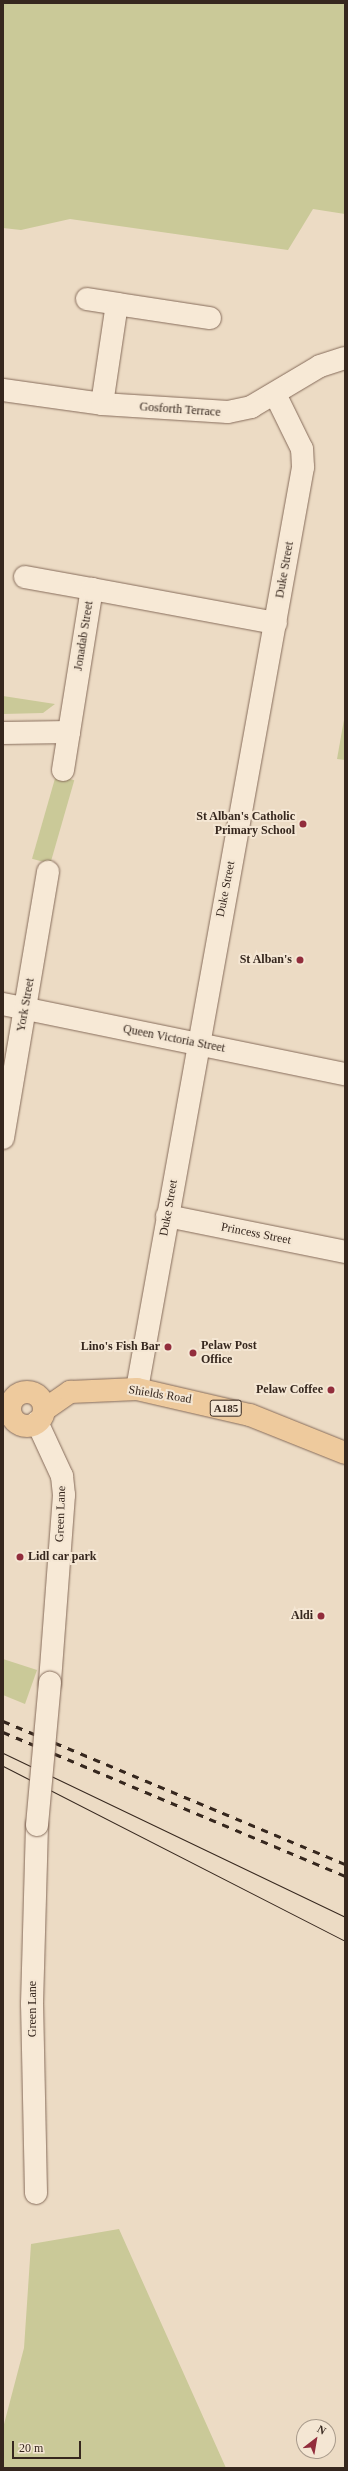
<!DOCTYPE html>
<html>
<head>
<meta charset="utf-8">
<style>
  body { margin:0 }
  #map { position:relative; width:348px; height:2471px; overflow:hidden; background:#ecdbc4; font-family:"Times New Roman",serif }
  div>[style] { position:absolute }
  .green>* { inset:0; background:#cac998; transform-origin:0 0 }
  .roads { filter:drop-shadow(0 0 1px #866c5b) drop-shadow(0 0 1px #866c5b) }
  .street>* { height:22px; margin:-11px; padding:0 11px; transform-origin:11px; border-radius:11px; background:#f7e9d6 }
  .primary>* { height:22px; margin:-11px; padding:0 11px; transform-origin:11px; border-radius:11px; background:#eeca9d }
  .primary>.ring { margin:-11px; padding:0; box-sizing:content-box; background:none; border:22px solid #eeca9d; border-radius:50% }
  .tram>* { height:1px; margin:-0.5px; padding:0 0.5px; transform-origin:0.5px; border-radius:0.5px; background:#36271e }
  .rail>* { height:3px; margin-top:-1.5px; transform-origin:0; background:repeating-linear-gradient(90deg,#36271e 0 7px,transparent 0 14px) }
  .bridges { filter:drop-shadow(0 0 1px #866c5b) drop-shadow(0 0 1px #866c5b) }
  .street-bridge>* { height:22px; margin:-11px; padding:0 11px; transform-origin:11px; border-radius:11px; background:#f7e9d6 }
  .dots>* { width:11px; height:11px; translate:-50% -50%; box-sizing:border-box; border:2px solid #f4e6d3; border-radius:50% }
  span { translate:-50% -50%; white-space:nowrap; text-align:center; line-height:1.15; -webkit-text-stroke:4px #f4e6d3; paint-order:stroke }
  .shield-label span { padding:1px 3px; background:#f4e6d3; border:1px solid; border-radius:3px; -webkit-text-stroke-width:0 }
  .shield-label { font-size:11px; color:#36271e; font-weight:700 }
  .street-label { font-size:12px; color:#36271e }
  .poi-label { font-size:12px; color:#36271e; font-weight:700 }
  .right { translate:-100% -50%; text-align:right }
  .left { translate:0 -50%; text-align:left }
  .frame { position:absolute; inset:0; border:4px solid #36271e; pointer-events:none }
  .north { position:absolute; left:296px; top:2419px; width:40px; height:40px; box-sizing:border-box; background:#f4e6d3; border:1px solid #a89a8b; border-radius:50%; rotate:31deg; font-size:11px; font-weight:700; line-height:16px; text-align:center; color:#36271e }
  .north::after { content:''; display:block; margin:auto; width:14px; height:18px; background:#922d3c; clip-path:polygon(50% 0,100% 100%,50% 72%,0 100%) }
  .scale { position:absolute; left:12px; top:2441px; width:69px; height:18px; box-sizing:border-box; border:2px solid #36271e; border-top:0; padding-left:5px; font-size:12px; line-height:14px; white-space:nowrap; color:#36271e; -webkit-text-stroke:3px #f4e6d3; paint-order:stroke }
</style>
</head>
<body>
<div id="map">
  <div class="green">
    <i style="clip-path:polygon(3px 3px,345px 3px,345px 214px,313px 209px,288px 250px,70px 219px,21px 230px,3px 228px)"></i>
    <i style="clip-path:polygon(3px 696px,55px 704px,43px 713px,3px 714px)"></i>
    <i style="clip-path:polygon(345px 714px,345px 760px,337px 759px)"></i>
    <i style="left:56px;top:775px;width:19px;height:87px;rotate:16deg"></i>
    <i style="clip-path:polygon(3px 1659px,37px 1670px,25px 1704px,3px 1695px)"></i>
    <i style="clip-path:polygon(119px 2229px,226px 2468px,3px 2468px,3px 2428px,24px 2348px,31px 2244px)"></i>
  </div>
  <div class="roads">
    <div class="street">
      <i style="left:87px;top:299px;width:30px;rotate:9deg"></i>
      <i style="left:3px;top:390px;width:100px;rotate:8deg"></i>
      <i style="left:102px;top:404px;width:126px;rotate:3.6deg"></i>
      <i style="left:228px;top:412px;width:24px;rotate:-12deg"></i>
      <i style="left:251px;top:407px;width:80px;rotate:-30.7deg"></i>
      <i style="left:320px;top:366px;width:26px;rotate:-18deg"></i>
      <i style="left:102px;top:404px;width:101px;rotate:-81.5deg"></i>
      <i style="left:117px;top:304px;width:94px;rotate:8.6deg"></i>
      <i style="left:25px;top:577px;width:68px;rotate:10.2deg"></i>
      <i style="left:3px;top:733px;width:66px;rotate:-0.9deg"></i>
      <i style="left:69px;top:732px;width:145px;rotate:-80.9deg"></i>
      <i style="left:92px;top:589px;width:187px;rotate:10.5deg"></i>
      <i style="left:63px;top:770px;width:38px;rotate:-81deg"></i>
      <i style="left:3px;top:1004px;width:349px;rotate:11.6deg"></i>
      <i style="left:3px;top:1138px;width:270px;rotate:-80.4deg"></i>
      <i style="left:167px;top:1216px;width:182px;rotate:11.4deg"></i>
      <i style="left:137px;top:1389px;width:937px;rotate:-79.79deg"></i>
      <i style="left:303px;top:467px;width:18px;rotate:-93deg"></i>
      <i style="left:302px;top:449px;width:61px;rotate:-116.1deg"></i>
      <i style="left:37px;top:1422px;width:60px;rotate:65.2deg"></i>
      <i style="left:62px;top:1476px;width:19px;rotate:84deg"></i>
      <i style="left:64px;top:1495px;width:189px;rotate:94.3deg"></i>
      <i style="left:36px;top:2193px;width:189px;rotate:-91.2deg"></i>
      <i style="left:32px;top:2004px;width:179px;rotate:-88.4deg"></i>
    </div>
    <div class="primary">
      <i class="ring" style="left:10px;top:1392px;width:12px;height:12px"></i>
      <i style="left:44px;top:1410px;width:32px;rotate:-35deg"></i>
      <i style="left:70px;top:1392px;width:67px;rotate:-2.6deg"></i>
      <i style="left:137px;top:1389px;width:116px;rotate:13deg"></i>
      <i style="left:250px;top:1415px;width:102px;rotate:21.8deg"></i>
    </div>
  </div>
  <div class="tram">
    <i style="left:3px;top:1753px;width:379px;rotate:25.6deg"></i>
    <i style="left:3px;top:1766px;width:384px;rotate:27.1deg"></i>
  </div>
  <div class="rail">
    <i style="left:3px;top:1721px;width:371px;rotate:22.7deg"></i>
    <i style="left:3px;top:1732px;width:371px;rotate:22.8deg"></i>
  </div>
  <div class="bridges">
    <div class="street-bridge">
      <i style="left:37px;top:1825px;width:143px;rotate:-84.8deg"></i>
    </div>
  </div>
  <div class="dots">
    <i style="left:303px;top:824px;background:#922d3c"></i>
    <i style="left:300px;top:960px;background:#922d3c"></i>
    <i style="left:168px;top:1347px;background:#922d3c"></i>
    <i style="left:193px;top:1353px;background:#922d3c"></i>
    <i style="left:331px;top:1390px;background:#922d3c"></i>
    <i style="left:20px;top:1557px;background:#922d3c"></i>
    <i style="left:321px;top:1616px;background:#922d3c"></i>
  </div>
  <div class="shield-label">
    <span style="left:226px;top:1408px">A185</span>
  </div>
  <div class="street-label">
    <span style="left:180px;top:410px;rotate:4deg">Gosforth Terrace</span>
    <span style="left:285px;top:570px;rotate:-80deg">Duke Street</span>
    <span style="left:84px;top:636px;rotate:-81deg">Jonadab Street</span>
    <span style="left:226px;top:889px;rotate:-79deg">Duke Street</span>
    <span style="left:26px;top:1005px;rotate:-80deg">York Street</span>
    <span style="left:174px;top:1039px;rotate:11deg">Queen Victoria Street</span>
    <span style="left:169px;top:1208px;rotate:-80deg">Duke Street</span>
    <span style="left:256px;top:1234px;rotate:11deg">Princess Street</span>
    <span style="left:160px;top:1395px;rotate:9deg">Shields Road</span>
    <span style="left:61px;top:1514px;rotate:-88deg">Green Lane</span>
    <span style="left:33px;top:2009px;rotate:-90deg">Green Lane</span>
  </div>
  <div class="poi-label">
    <span class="right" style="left:295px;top:824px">St Alban's Catholic<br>Primary School</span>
    <span class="right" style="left:292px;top:960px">St Alban's</span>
    <span class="left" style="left:201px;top:1353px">Pelaw Post<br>Office</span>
    <span class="right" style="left:160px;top:1347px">Lino's Fish Bar</span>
    <span class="right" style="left:323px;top:1390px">Pelaw Coffee</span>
    <span class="left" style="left:28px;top:1557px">Lidl car park</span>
    <span class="right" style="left:313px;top:1616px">Aldi</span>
  </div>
  <div class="frame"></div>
  <div class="north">N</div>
  <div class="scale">20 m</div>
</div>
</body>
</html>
